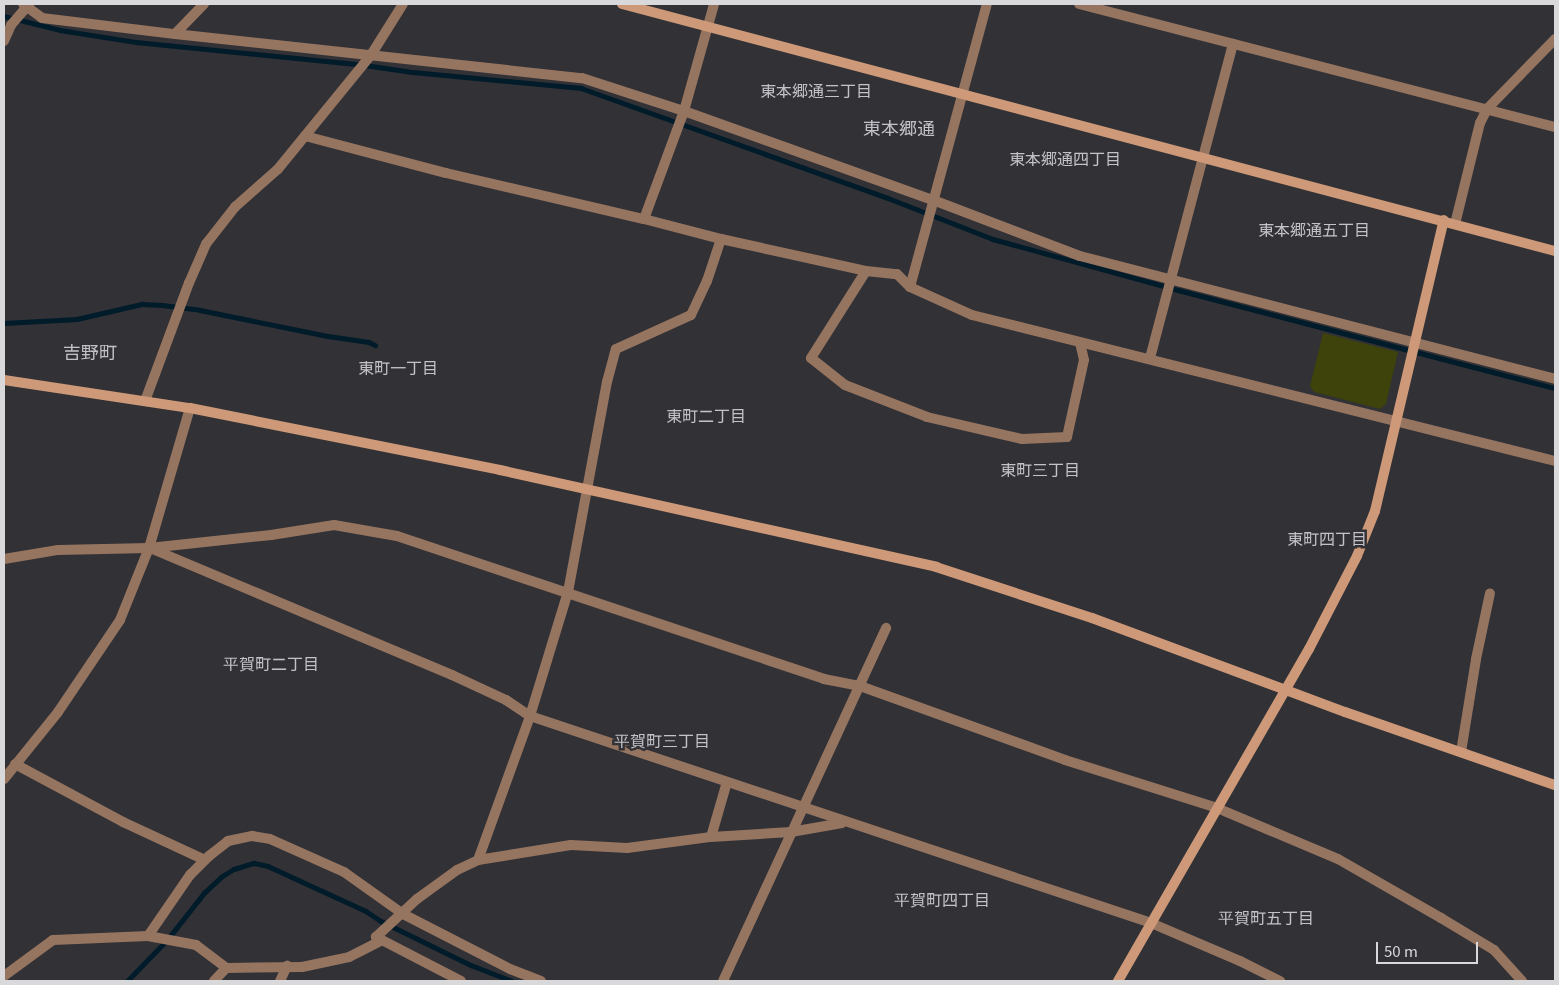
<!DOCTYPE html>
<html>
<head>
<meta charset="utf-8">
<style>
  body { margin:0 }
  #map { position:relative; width:1559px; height:985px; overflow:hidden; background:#313136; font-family:Georgia,"Noto Sans JP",serif }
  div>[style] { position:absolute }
  .green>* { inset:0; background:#3d430b }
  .stream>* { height:4.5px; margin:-2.25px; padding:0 2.25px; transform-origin:2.25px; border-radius:2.25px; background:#001b29 }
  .street>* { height:10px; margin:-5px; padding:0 5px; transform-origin:5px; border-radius:5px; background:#957460 }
  .secondary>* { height:10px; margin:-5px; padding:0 5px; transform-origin:5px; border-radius:5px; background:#cd9978 }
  span { translate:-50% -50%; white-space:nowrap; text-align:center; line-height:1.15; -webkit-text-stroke:5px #313136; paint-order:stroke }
  .neighbourhood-label { font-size:16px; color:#c2c2c8 }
  .quarter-label { font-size:18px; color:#c2c2c8 }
  .frame { position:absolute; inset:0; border:5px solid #d9d9dc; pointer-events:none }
  .scale { position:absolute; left:1376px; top:942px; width:102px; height:22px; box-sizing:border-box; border:2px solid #d9d9dc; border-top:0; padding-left:6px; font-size:15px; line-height:18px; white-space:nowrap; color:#d9d9dc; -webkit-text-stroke:4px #313136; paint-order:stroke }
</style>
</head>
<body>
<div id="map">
  <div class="green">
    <i style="clip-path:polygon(1323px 333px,1398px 352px,1386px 404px,1380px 409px,1314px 392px,1310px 386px)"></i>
  </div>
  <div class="stream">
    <i style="left:4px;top:16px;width:58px;rotate:14deg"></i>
    <i style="left:60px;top:30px;width:77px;rotate:9deg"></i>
    <i style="left:136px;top:42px;width:223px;rotate:5.7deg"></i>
    <i style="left:358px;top:64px;width:56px;rotate:8.3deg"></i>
    <i style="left:413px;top:72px;width:169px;rotate:5.4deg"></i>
    <i style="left:581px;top:88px;width:326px;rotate:19.7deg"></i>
    <i style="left:888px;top:198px;width:113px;rotate:21.3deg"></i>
    <i style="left:993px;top:239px;width:192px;rotate:15.4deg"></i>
    <i style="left:1178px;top:290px;width:390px;rotate:14.6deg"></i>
    <i style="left:4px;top:323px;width:73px;rotate:-3.1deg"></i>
    <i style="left:77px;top:319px;width:67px;rotate:-13deg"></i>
    <i style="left:142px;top:304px;width:20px;rotate:3deg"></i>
    <i style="left:162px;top:305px;width:38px;rotate:7deg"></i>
    <i style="left:200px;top:310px;width:131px;rotate:11.5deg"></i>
    <i style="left:328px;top:336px;width:41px;rotate:8.3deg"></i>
    <i style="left:369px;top:342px;width:7px;rotate:27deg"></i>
    <i style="left:127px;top:981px;width:57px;rotate:-45.7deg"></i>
    <i style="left:167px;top:940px;width:60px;rotate:-51.8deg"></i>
    <i style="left:204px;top:893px;width:23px;rotate:-43deg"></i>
    <i style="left:221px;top:877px;width:15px;rotate:-32deg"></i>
    <i style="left:234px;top:869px;width:21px;rotate:-17deg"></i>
    <i style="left:254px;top:863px;width:14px;rotate:12deg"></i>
    <i style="left:268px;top:866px;width:108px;rotate:24.7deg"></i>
    <i style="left:366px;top:911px;width:18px;rotate:34deg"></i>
    <i style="left:381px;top:921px;width:100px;rotate:26.1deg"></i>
    <i style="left:471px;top:965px;width:44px;rotate:21.3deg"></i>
  </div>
  <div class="street">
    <i style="left:23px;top:4px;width:24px;rotate:36deg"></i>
    <i style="left:42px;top:18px;width:134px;rotate:6.9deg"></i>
    <i style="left:175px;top:34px;width:409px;rotate:6.2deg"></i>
    <i style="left:582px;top:78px;width:107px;rotate:17.9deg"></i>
    <i style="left:684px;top:111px;width:264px;rotate:19.7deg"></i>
    <i style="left:933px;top:200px;width:157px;rotate:20.9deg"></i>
    <i style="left:1080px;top:256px;width:491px;rotate:14.5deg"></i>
    <i style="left:1079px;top:4px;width:492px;rotate:14.5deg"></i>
    <i style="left:175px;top:34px;width:42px;rotate:-46deg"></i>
    <i style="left:4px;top:41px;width:17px;rotate:-66deg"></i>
    <i style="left:11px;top:25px;width:28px;rotate:-49deg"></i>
    <i style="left:305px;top:136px;width:146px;rotate:14.7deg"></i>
    <i style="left:446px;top:173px;width:203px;rotate:13.1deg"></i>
    <i style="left:644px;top:219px;width:80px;rotate:14.6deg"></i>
    <i style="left:721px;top:239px;width:148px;rotate:12.4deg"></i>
    <i style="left:866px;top:271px;width:31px;rotate:6deg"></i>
    <i style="left:897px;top:274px;width:18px;rotate:45deg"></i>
    <i style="left:910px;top:287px;width:68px;rotate:24.3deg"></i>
    <i style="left:972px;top:315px;width:601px;rotate:14.06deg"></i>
    <i style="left:644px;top:219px;width:115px;rotate:-69.7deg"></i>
    <i style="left:684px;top:111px;width:111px;rotate:-74.3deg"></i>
    <i style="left:1455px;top:224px;width:104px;rotate:-76.1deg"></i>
    <i style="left:1480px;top:123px;width:16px;rotate:-63deg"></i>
    <i style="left:1487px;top:109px;width:98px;rotate:-45.8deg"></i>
    <i style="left:866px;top:271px;width:103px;rotate:122.3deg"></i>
    <i style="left:811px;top:358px;width:43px;rotate:38.5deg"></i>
    <i style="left:845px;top:385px;width:88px;rotate:21.3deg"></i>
    <i style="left:927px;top:417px;width:98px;rotate:13deg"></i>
    <i style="left:1022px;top:439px;width:45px;rotate:-2.5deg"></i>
    <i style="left:1067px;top:437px;width:79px;rotate:-77.6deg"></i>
    <i style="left:1084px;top:360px;width:18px;rotate:-103deg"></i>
    <i style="left:910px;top:287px;width:293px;rotate:-74.8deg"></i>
    <i style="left:1150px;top:358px;width:325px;rotate:-75.2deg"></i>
    <i style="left:145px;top:401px;width:126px;rotate:-69.6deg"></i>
    <i style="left:189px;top:283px;width:43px;rotate:-66.4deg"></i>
    <i style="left:206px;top:244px;width:47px;rotate:-51.9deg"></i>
    <i style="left:235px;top:207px;width:57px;rotate:-41.5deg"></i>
    <i style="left:278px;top:169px;width:147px;rotate:-50.8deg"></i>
    <i style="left:371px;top:55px;width:60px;rotate:-57.9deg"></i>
    <i style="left:150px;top:548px;width:328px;rotate:22.8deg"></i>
    <i style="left:452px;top:675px;width:60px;rotate:24.8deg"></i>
    <i style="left:506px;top:700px;width:29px;rotate:34deg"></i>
    <i style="left:530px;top:716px;width:655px;rotate:18.43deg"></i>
    <i style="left:1151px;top:923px;width:97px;rotate:23.1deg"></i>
    <i style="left:1240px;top:961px;width:45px;rotate:26.6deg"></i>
    <i style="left:4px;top:559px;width:55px;rotate:-9.5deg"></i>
    <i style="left:58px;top:550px;width:91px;rotate:-1.3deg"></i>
    <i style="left:149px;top:548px;width:123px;rotate:-6.1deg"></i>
    <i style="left:271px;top:535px;width:64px;rotate:-9deg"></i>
    <i style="left:334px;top:525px;width:64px;rotate:9.9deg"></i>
    <i style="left:397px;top:536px;width:450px;rotate:18.5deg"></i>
    <i style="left:824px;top:679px;width:37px;rotate:11deg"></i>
    <i style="left:860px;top:686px;width:218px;rotate:19.8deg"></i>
    <i style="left:1065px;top:760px;width:159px;rotate:17.5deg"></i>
    <i style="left:1217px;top:808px;width:131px;rotate:22.9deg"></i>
    <i style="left:1338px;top:859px;width:119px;rotate:29.8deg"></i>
    <i style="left:1441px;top:918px;width:62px;rotate:31.1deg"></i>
    <i style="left:1494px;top:950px;width:42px;rotate:47.9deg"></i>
    <i style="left:1461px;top:752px;width:94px;rotate:-80.8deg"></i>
    <i style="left:1476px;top:659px;width:67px;rotate:-78deg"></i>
    <i style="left:15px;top:764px;width:123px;rotate:28.2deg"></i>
    <i style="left:123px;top:822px;width:90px;rotate:24.9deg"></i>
    <i style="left:4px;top:779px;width:86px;rotate:-51.1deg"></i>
    <i style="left:58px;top:712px;width:111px;rotate:-56deg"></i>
    <i style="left:120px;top:620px;width:78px;rotate:-68.1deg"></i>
    <i style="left:149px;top:548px;width:146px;rotate:-73.7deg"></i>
    <i style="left:711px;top:837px;width:80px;rotate:-3.6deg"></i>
    <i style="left:791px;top:832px;width:52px;rotate:-10deg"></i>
    <i style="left:478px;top:860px;width:153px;rotate:-70.1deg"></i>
    <i style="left:530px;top:716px;width:130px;rotate:-73deg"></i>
    <i style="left:568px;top:592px;width:214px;rotate:-79.5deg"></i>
    <i style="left:607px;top:382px;width:34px;rotate:-75deg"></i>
    <i style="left:616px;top:349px;width:82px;rotate:-24.4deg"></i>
    <i style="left:691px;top:315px;width:38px;rotate:-65deg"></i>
    <i style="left:707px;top:281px;width:44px;rotate:-71.6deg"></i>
    <i style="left:148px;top:936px;width:74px;rotate:-55.5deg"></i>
    <i style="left:190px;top:875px;width:27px;rotate:-45deg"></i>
    <i style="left:209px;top:856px;width:24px;rotate:-38deg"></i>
    <i style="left:228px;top:841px;width:25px;rotate:-12deg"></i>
    <i style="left:252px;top:836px;width:18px;rotate:9deg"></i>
    <i style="left:270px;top:839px;width:81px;rotate:24deg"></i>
    <i style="left:344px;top:872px;width:72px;rotate:35.4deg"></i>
    <i style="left:403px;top:914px;width:120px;rotate:27.2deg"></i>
    <i style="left:510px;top:969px;width:33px;rotate:21deg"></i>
    <i style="left:4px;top:976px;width:61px;rotate:-36.3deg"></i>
    <i style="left:53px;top:940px;width:95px;rotate:-2.4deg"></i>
    <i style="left:148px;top:936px;width:49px;rotate:10.6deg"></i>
    <i style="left:196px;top:945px;width:38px;rotate:37deg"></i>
    <i style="left:226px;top:968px;width:76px;rotate:-0.8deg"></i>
    <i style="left:302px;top:967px;width:48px;rotate:-12deg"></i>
    <i style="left:349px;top:957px;width:37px;rotate:-27deg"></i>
    <i style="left:214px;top:981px;width:18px;rotate:-47deg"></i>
    <i style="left:280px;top:981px;width:17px;rotate:-65deg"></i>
    <i style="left:461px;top:981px;width:96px;rotate:-152.6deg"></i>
    <i style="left:376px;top:937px;width:56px;rotate:-42.8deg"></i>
    <i style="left:417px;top:899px;width:49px;rotate:-35.9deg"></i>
    <i style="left:457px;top:870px;width:23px;rotate:-25deg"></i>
    <i style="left:478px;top:860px;width:94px;rotate:-9.2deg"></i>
    <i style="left:571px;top:845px;width:56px;rotate:3.1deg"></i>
    <i style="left:627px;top:848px;width:85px;rotate:-7.5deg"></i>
    <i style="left:711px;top:837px;width:57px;rotate:-73.8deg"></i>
    <i style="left:723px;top:981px;width:389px;rotate:-65.2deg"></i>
  </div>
  <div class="secondary">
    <i style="left:622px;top:4px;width:965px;rotate:14.83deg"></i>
    <i style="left:4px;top:380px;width:188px;rotate:8.6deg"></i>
    <i style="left:190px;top:408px;width:316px;rotate:11.3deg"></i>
    <i style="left:500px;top:470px;width:447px;rotate:12.5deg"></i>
    <i style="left:936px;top:567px;width:164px;rotate:18.1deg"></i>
    <i style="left:1092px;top:618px;width:270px;rotate:20.4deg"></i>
    <i style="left:1345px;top:712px;width:222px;rotate:19.2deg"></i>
    <i style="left:1118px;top:981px;width:383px;rotate:-60.1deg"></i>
    <i style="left:1309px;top:649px;width:105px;rotate:-62.7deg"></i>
    <i style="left:1357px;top:556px;width:48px;rotate:-68.2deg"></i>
    <i style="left:1375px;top:511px;width:299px;rotate:-76.7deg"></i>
  </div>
  <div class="neighbourhood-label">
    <span style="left:816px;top:90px">東本郷通三丁目</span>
    <span style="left:1065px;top:158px">東本郷通四丁目</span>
    <span style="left:1314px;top:229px">東本郷通五丁目</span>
    <span style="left:398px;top:367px">東町一丁目</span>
    <span style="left:706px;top:415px">東町二丁目</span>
    <span style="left:1040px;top:469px">東町三丁目</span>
    <span style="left:1327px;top:538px">東町四丁目</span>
    <span style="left:271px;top:663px">平賀町二丁目</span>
    <span style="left:662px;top:740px">平賀町三丁目</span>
    <span style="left:942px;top:899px">平賀町四丁目</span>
    <span style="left:1266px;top:917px">平賀町五丁目</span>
  </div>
  <div class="quarter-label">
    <span style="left:899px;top:127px">東本郷通</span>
    <span style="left:90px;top:351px">吉野町</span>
  </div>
  <div class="frame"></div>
  <div class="scale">50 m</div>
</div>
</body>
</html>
